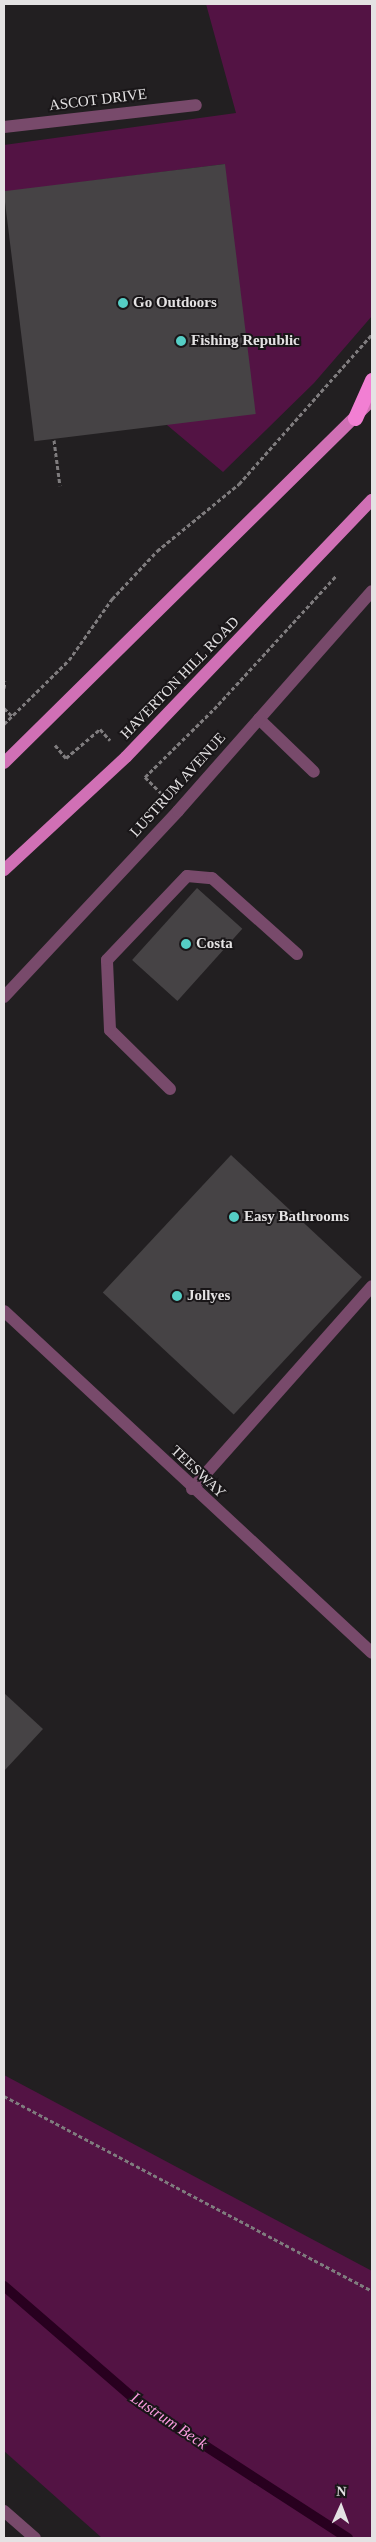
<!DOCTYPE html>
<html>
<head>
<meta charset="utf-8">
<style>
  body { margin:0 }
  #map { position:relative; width:376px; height:2542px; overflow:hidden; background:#221f21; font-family:Georgia,serif }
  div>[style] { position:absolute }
  .green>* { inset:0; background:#531344 }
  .stream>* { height:10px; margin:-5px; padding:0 5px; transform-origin:5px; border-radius:5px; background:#28001f }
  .building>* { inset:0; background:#464345; transform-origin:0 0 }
  .path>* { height:3px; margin-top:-1.5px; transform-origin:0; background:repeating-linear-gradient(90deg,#7f7c7e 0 4px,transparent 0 6.5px) }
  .minor>* { height:12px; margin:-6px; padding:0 6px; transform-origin:6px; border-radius:6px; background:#784a6b }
  .major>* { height:12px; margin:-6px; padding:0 6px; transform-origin:6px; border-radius:6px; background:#d070b5 }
  .highway>* { height:15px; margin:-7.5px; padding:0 7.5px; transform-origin:7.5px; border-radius:7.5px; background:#f27fd3 }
  .dots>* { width:14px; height:14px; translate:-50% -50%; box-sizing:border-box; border:2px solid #191618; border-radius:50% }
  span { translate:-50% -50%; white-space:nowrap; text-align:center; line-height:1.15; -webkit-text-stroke:4px #191618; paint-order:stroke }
  .street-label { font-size:15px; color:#e4e2e3 }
  .poi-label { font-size:15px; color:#e4e2e3; font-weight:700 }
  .left { translate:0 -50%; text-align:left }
  .water-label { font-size:16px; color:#fb9be0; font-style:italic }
  .frame { position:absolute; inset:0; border:5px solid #e4e2e3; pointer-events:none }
  .north { position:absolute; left:316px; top:2482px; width:50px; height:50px; -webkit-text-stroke:4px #191618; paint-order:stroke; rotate:2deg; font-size:14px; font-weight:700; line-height:20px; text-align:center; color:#e4e2e3 }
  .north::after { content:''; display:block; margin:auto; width:18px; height:22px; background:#e4e2e3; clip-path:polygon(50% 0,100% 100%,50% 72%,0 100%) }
</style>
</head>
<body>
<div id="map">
  <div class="green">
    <i style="clip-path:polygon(206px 4px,372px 4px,372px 316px,314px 383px,223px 472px,167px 425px,225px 164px,4px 192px,4px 145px,236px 113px)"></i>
    <i style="clip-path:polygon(4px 2075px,372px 2271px,372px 2538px,102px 2538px,4px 2451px)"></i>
  </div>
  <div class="stream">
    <i style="left:4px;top:2286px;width:179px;rotate:40.9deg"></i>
    <i style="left:139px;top:2403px;width:249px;rotate:32.9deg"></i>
  </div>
  <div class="building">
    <i style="left:225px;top:164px;width:252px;height:223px;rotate:83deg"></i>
    <i style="left:197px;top:888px;width:61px;height:97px;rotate:42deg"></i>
    <i style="left:231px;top:1155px;width:179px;height:188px;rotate:43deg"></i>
    <i style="clip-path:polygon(4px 1693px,43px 1729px,4px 1771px)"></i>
  </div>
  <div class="path">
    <i style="left:54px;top:440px;width:46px;rotate:82.6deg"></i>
    <i style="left:4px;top:688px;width:7px;rotate:-82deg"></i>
    <i style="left:4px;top:708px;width:11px;rotate:45deg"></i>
    <i style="left:4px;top:724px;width:91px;rotate:-44.6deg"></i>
    <i style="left:69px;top:660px;width:75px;rotate:-54.8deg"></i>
    <i style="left:112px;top:599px;width:66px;rotate:-46.8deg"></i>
    <i style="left:157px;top:551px;width:106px;rotate:-39.3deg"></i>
    <i style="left:239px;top:484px;width:200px;rotate:-48.4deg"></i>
    <i style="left:55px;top:745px;width:17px;rotate:50deg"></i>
    <i style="left:66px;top:758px;width:45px;rotate:-40.5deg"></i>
    <i style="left:100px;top:729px;width:15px;rotate:48deg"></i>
    <i style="left:145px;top:777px;width:97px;rotate:-44.6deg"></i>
    <i style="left:214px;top:709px;width:180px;rotate:-47.5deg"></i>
    <i style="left:145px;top:777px;width:24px;rotate:45deg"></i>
    <i style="left:4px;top:2096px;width:416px;rotate:27.9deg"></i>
  </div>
  <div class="minor">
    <i style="left:4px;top:127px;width:193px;rotate:-6.5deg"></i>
    <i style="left:259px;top:719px;width:76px;rotate:43.9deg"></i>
    <i style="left:4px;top:997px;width:255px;rotate:-46.9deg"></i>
    <i style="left:178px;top:811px;width:293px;rotate:-48.6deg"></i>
    <i style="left:170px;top:1089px;width:84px;rotate:-135.5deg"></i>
    <i style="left:110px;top:1030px;width:70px;rotate:-92.5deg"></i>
    <i style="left:107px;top:960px;width:116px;rotate:-46.4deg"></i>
    <i style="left:187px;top:876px;width:25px;rotate:5deg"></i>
    <i style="left:212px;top:878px;width:114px;rotate:41.8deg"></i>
    <i style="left:4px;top:1311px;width:502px;rotate:42.9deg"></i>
    <i style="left:192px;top:1489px;width:271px;rotate:-48.4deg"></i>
    <i style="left:4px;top:2511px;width:41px;rotate:41.1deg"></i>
  </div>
  <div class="major">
    <i style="left:4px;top:763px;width:517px;rotate:-44.61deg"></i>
    <i style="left:4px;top:870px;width:166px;rotate:-42.8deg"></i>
    <i style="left:126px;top:757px;width:356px;rotate:-46.3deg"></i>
  </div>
  <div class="highway">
    <i style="left:355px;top:418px;width:42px;rotate:-65.9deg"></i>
  </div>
  <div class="dots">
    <i style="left:123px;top:303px;background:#55cec5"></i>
    <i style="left:181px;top:341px;background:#55cec5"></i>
    <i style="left:186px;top:944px;background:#55cec5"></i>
    <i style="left:234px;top:1217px;background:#55cec5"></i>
    <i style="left:177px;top:1296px;background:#55cec5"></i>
  </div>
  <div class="street-label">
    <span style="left:98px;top:100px;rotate:-7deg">ASCOT DRIVE</span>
    <span style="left:180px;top:678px;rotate:-46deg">HAVERTON HILL ROAD</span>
    <span style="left:178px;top:785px;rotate:-48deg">LUSTRUM AVENUE</span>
    <span style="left:198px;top:1472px;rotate:43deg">TEESWAY</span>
  </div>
  <div class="poi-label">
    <span class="left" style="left:133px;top:303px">Go Outdoors</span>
    <span class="left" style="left:191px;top:341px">Fishing Republic</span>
    <span class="left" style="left:196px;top:944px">Costa</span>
    <span class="left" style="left:244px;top:1217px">Easy Bathrooms</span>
    <span class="left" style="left:187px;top:1296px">Jollyes</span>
  </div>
  <div class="water-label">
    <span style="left:169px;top:2421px;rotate:34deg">Lustrum Beck</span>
  </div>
  <div class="frame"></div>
  <div class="north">N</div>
</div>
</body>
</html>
